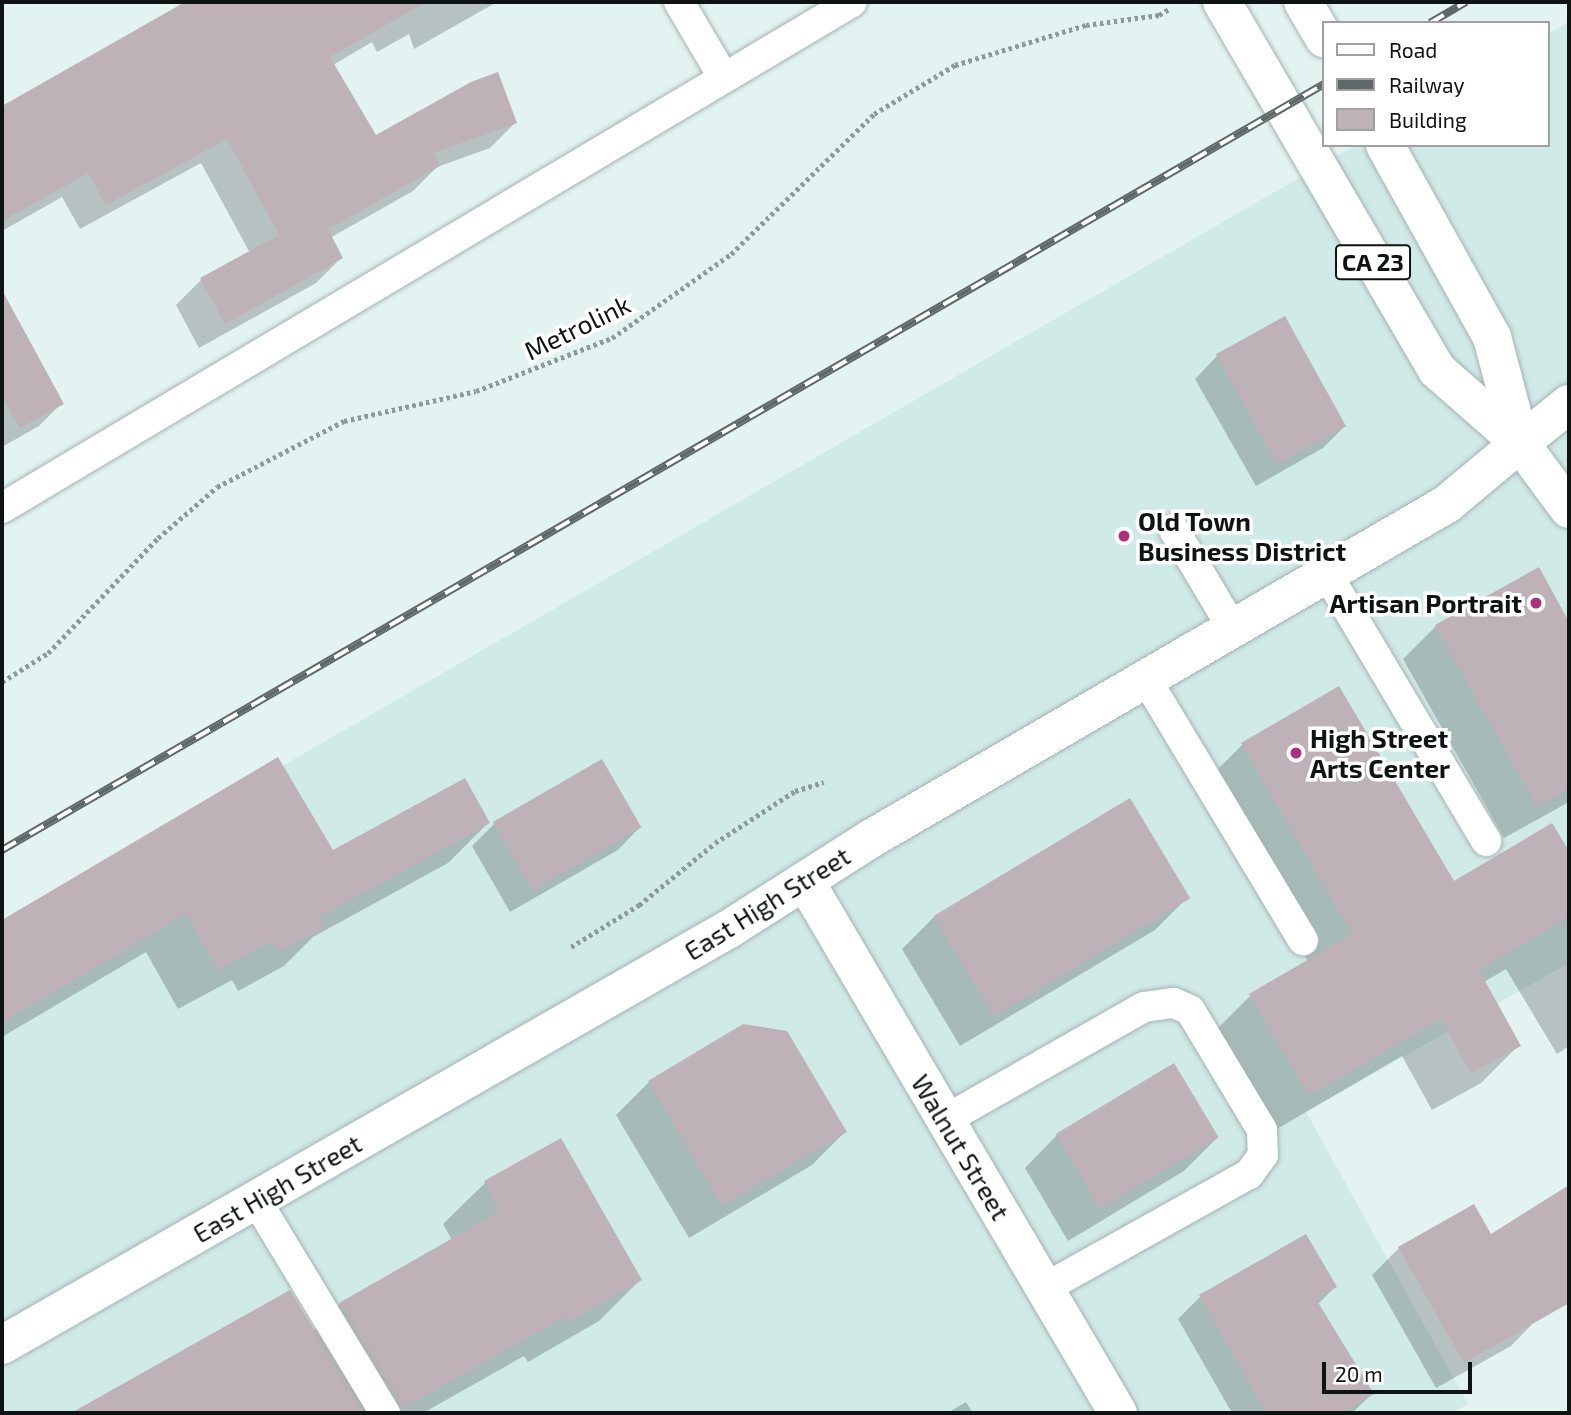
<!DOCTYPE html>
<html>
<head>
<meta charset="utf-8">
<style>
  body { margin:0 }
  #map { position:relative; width:1571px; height:1415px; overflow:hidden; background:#e3f3f2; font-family:"Exo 2",sans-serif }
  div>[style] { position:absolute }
  .built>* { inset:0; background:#d0eae8 }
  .shadow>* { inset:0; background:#0003 }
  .building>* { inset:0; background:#beb1b7; transform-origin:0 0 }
  .path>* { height:4.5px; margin-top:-2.25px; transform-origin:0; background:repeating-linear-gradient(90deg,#8e9999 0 3.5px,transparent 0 7px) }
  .roads { filter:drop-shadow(0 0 2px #a3b3b2) drop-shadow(0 0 2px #a3b3b2) }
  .lane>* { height:30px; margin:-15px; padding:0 15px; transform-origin:15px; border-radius:15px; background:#fff }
  .street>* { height:38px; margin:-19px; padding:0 19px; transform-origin:19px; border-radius:19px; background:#fff }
  .secondary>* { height:38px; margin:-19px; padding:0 19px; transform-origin:19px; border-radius:19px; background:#fff }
  .primary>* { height:38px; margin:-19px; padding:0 19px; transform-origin:19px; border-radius:19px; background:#fff }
  .rail>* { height:8px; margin-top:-4px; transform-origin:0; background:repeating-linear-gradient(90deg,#fff 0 16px,#5f6868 0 32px); box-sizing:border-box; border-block:2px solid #5f6868 }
  .dots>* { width:19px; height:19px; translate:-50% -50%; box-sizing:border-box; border:4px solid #fff; border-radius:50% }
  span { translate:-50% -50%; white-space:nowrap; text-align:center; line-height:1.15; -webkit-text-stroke:7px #fff; paint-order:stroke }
  .shield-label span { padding:2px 5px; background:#fff; border:2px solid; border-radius:5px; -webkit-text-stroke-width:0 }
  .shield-label { font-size:24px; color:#0e1313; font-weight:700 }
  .street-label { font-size:26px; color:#0e1313 }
  .poi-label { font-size:26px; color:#0e1313; font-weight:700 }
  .left { translate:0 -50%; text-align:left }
  .right { translate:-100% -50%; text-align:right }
  .frame { position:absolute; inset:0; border:4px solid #0e1313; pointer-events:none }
  .legend { position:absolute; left:1322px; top:21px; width:228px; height:126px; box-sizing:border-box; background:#fff; border:2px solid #9fa1a1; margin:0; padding:9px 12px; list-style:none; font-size:21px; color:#0e1313 }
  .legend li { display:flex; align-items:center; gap:14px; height:35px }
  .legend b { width:35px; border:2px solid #9fa1a1 }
  .scale { position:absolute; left:1322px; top:1362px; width:150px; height:32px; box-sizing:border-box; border:4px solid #0e1313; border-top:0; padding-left:9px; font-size:21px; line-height:24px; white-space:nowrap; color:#0e1313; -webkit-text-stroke:5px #fff; paint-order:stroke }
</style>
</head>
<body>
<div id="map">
  <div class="built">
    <i style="clip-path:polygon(1569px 22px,1569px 963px,1306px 1112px,1468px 1404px,1452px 1413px,2px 1413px,2px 928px,1356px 145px,1548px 145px,1548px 34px)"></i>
  </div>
  <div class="shadow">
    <i style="clip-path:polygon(190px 2px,497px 2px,414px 49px,409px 34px,377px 52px,372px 42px,333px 65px,375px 137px,515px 123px,490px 148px,437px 167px,413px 191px,330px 238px,341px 258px,316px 283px,199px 348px,176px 305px,201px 280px,250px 253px,201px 163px,80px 229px,62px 197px,2px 231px,2px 111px)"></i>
    <i style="clip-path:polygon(27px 340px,61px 404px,39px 426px,2px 447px,2px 354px)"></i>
    <i style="clip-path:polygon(1217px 356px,1345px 426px,1323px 448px,1256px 486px,1195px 379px)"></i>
    <i style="clip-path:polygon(1538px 570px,1569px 626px,1569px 802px,1504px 838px,1403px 659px,1436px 626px)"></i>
    <i style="clip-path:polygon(1339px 688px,1453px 883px,1552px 825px,1569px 855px,1569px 1046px,1557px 1054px,1506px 969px,1484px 982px,1519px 1045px,1481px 1083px,1432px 1110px,1402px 1056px,1270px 1133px,1212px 1034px,1250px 996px,1308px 962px,1204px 783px,1242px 745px)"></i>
    <i style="clip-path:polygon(278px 759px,333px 853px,488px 823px,448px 863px,313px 937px,284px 966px,238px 991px,232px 980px,178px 1009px,146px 952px,2px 1037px,2px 922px)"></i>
    <i style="clip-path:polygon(494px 824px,640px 827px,618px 850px,510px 912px,472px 846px)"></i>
    <i style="clip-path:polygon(1188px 897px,1155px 930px,960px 1046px,902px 949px,934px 917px)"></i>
    <i style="clip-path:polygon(743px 1026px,845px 1132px,812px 1165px,689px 1238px,616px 1115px,649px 1082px)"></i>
    <i style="clip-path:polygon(1057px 1135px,1217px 1138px,1184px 1171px,1068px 1241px,1025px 1168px)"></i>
    <i style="clip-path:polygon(560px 1140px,640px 1280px,599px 1321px,528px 1362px,524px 1356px,423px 1413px,75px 1413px,290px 1293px,313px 1331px,340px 1304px,452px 1240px,443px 1224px,485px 1183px)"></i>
    <i style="clip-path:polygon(1569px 1187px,1569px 1299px,1537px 1319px,1511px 1346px,1436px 1388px,1372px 1275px,1399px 1248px,1473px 1206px,1490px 1236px)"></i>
    <i style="clip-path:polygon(1306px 1237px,1335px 1287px,1317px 1305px,1372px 1394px,1352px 1413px,1232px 1413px,1178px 1319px,1200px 1297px)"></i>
    <i style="clip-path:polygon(966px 1402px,973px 1413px,947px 1413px)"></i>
  </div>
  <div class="building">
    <i style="clip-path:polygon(185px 2px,426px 2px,330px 57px,376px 135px,471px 82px,498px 72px,517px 123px,433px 153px,440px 166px,328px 229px,343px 258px,225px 324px,200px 278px,279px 235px,227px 139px,106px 205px,88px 173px,2px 221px,2px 106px)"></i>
    <i style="clip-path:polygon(2px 290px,64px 404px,20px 428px,2px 395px)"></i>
    <i style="left:1285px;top:316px;width:126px;height:79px;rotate:61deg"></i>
    <i style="clip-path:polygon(1539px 567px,1569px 622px,1569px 789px,1537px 807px,1435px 625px)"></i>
    <i style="clip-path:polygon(1339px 686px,1454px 881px,1552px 823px,1569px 851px,1569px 917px,1479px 970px,1521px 1046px,1471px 1073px,1441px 1019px,1309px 1096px,1249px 994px,1352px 934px,1241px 743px)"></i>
    <i style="clip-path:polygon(278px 757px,333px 850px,465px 778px,490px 823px,320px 917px,325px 927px,278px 952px,272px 941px,218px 970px,186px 914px,2px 1023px,2px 920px)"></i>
    <i style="left:602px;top:759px;width:79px;height:126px;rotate:60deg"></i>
    <i style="left:1130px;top:798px;width:117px;height:229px;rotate:59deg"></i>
    <i style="clip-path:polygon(743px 1024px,787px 1031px,847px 1132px,722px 1206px,648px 1081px)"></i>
    <i style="left:1174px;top:1063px;width:87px;height:138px;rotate:59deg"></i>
    <i style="clip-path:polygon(561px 1138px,642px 1280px,570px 1322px,566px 1316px,402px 1409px,339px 1303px,500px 1211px,484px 1181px)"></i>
    <i style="clip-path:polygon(1569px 1185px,1569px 1303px,1464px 1363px,1398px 1247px,1474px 1204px,1491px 1234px)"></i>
    <i style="clip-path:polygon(1306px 1234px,1337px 1287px,1316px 1299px,1374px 1394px,1342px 1413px,1266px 1413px,1199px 1295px)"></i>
    <i style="clip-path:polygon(290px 1290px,365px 1413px,71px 1413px)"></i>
  </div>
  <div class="path">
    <i style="left:2px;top:682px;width:54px;rotate:-32.2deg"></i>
    <i style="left:48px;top:653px;width:159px;rotate:-46.3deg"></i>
    <i style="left:158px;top:538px;width:78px;rotate:-40.8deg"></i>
    <i style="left:217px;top:487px;width:143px;rotate:-27.5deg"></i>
    <i style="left:344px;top:421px;width:135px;rotate:-12.8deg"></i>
    <i style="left:476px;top:391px;width:146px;rotate:-21.3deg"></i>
    <i style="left:612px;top:338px;width:146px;rotate:-35.2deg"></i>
    <i style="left:731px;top:254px;width:200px;rotate:-44.4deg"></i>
    <i style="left:874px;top:114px;width:95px;rotate:-31.2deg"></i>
    <i style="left:955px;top:65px;width:137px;rotate:-17deg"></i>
    <i style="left:1086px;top:25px;width:74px;rotate:-7.8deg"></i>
    <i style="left:1159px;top:15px;width:12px;rotate:-31deg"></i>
    <i style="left:571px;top:947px;width:80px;rotate:-31.7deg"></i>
    <i style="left:639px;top:905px;width:98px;rotate:-39.2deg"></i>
    <i style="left:715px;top:843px;width:95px;rotate:-33deg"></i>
    <i style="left:795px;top:791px;width:30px;rotate:-17deg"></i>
  </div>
  <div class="roads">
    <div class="lane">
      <i style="left:679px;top:2px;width:88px;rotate:59.4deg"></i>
      <i style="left:2px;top:508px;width:989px;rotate:-30.77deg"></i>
      <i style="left:1174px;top:530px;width:115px;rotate:59.2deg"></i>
      <i style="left:1327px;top:574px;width:311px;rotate:59.2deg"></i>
      <i style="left:1146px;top:679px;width:305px;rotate:59deg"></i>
      <i style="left:945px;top:1120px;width:229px;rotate:-29.6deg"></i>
      <i style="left:1144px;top:1007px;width:30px;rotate:-8deg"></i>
      <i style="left:1174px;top:1003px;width:17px;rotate:24deg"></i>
      <i style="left:1190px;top:1010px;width:140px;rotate:59deg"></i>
      <i style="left:1262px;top:1130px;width:25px;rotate:88deg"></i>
      <i style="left:1263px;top:1155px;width:24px;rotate:126deg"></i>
      <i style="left:1249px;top:1174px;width:234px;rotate:150.8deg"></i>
      <i style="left:256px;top:1200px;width:249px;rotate:58.8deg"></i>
    </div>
    <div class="street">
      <i style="left:1520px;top:443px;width:63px;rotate:-38.5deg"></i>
      <i style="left:805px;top:881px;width:617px;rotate:59.53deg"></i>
    </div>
    <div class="secondary">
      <i style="left:2px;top:1345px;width:838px;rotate:-29.78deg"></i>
      <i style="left:729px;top:929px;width:169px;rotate:-32.5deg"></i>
      <i style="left:872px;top:838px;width:665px;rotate:-30.15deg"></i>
      <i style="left:1447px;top:504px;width:95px;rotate:-39.9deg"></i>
    </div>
    <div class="primary">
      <i style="left:1222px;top:2px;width:426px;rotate:59.7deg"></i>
      <i style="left:1437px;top:370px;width:111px;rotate:41.3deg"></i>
      <i style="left:1520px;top:443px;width:82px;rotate:53.4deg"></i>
      <i style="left:1303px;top:2px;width:42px;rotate:59.7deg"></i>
      <i style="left:1385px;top:145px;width:220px;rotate:60.9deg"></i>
      <i style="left:1492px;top:337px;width:110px;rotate:75.2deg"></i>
    </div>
  </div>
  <div class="rail">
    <i style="left:1430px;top:23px;width:42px;rotate:-30.3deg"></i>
    <i style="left:2px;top:850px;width:1528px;rotate:-30.09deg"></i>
  </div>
  <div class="dots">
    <i style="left:1124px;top:536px;background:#ad3081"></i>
    <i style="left:1536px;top:603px;background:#ad3081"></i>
    <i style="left:1296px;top:753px;background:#ad3081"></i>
  </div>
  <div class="shield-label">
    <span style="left:1373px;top:262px">CA 23</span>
  </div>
  <div class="street-label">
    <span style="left:577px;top:327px;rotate:-26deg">Metrolink</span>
    <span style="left:767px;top:903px;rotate:-32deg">East High Street</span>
    <span style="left:961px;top:1147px;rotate:59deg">Walnut Street</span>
    <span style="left:277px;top:1188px;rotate:-30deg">East High Street</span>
  </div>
  <div class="poi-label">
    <span class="left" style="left:1138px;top:536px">Old Town<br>Business District</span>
    <span class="right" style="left:1522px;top:603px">Artisan Portrait</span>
    <span class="left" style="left:1310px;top:753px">High Street<br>Arts Center</span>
  </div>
  <div class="frame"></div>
  <ul class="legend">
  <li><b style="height:9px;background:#fff"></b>Road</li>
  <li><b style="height:9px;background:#5f6868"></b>Railway</li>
  <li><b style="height:19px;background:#beb1b7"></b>Building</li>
  </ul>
  <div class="scale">20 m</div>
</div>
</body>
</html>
